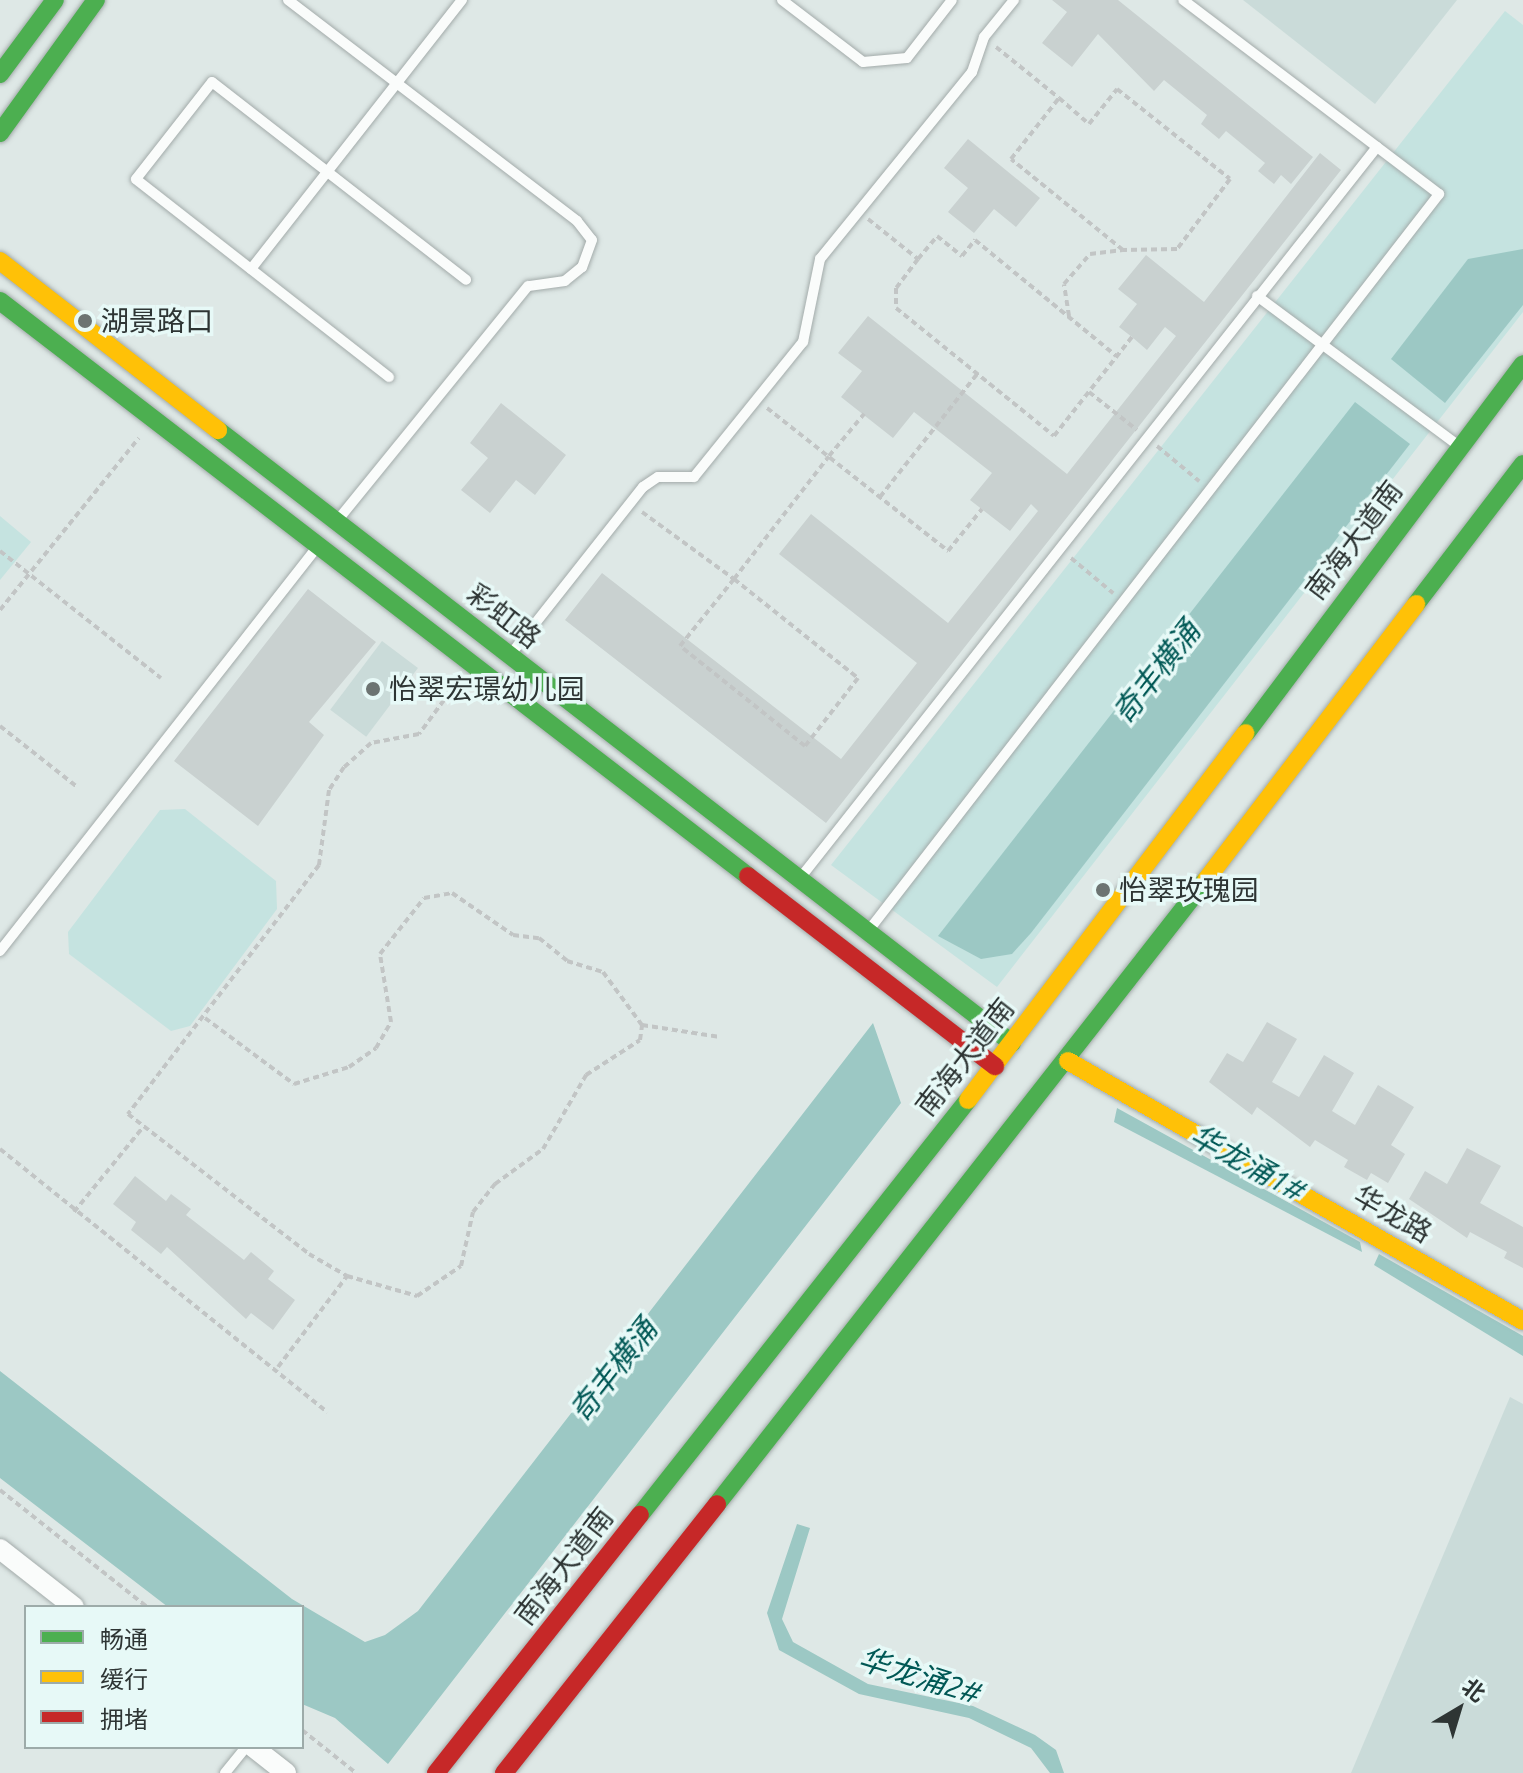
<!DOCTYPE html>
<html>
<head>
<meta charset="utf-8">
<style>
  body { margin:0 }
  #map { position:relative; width:1523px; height:1773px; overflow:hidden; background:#dee8e6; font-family:Ubuntu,"Noto Sans SC",sans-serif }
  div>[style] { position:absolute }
  .built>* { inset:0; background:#cadbd9; transform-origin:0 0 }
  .green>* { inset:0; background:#c5e3e0 }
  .water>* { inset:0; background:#9cc8c4 }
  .building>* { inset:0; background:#c9d1d0 }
  .path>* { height:4px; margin-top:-2px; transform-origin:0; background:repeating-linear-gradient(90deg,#c2c5c5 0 6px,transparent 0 10px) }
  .roads { filter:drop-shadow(0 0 2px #a3abaa) drop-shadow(0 0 2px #a3abaa) }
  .lane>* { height:10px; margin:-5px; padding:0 5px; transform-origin:5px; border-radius:5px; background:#fafcfb }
  .street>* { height:20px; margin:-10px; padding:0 10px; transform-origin:10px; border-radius:10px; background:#fafcfb }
  .fast>* { height:18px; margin:-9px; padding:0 9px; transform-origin:9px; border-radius:9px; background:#4caf50 }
  .slow>* { height:18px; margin:-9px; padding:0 9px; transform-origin:9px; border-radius:9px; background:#ffc107 }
  .jam>* { height:18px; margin:-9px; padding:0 9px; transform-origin:9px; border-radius:9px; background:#c62828 }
  .dots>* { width:22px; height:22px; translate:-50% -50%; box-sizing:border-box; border:4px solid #e7f9f7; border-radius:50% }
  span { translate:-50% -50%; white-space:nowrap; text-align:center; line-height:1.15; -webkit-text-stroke:7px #e7f9f7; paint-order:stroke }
  .poi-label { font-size:28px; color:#2e3534 }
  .left { translate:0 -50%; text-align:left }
  .street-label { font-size:28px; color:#2e3534 }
  .water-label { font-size:30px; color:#005855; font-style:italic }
  .legend { position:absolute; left:24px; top:1605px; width:280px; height:144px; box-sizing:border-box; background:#e7f9f7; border:2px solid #9daba9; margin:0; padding:10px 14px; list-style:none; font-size:24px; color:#2e3534 }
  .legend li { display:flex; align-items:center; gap:16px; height:40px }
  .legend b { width:40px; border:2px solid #9daba9 }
  .north { position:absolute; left:1419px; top:1669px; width:80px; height:80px; -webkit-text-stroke:6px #e7f9f7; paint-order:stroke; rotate:38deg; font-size:22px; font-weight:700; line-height:32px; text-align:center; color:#2e3534 }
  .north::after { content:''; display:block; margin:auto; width:28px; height:36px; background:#2e3534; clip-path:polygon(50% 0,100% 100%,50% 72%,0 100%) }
</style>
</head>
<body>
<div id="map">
  <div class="built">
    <i style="clip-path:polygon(1243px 0,1457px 0,1375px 104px)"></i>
    <i style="left:382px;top:641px;width:45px;height:86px;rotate:37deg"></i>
    <i style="clip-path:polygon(1510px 1397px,1523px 1404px,1523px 1773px,1351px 1773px)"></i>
  </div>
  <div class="green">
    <i style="clip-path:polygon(1505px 11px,1523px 25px,1523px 312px,997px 987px,831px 865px)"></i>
    <i style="clip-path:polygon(0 516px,31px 542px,0 580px)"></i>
    <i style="clip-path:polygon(185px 809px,276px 881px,277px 909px,190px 1026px,171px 1031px,69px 954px,68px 932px,160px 810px)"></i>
  </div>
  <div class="water">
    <i style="clip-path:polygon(1523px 249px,1523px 305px,1445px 403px,1391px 359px,1468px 259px)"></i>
    <i style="clip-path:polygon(1355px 402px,1410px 444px,1031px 933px,1012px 954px,981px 959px,938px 936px)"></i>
    <i style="clip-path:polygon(873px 1023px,901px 1103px,388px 1764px,335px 1718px,302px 1704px,302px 1607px,168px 1607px,0 1478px,0 1371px,292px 1599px,365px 1642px,385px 1635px,418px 1611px)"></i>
    <i style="clip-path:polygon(1117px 1108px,1360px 1242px,1362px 1252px,1114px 1122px)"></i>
    <i style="clip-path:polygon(1379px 1254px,1523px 1336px,1523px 1356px,1374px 1265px)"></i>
    <i style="clip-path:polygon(797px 1524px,810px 1528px,782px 1619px,793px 1642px,868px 1684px,973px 1706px,1035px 1735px,1056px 1750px,1064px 1773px,1050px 1773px,1031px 1748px,969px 1718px,859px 1694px,779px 1650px,767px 1613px)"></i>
  </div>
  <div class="building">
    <i style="clip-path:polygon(1052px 0,1118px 0,1313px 157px,1291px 184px,1281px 175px,1274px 184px,1258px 171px,1265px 163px,1226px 131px,1219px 139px,1201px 124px,1207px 115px,1164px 80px,1154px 91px,1098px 34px,1072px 67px,1042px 43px,1067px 12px)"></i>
    <i style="clip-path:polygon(968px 139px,1040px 198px,1016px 227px,994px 209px,974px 233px,948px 212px,968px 188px,944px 168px)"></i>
    <i style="clip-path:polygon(1320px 153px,1341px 170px,826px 823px,565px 620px,602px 573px,841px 759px,917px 663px,779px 554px,811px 514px,948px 623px,1038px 511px,1031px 504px,1010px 531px,970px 500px,992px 473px,914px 412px,893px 438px,841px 397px,862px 371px,838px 353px,868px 316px,1067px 474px,1176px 336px,1165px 327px,1147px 350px,1132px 337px,1119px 327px,1137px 304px,1118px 289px,1146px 255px,1204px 302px)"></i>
    <i style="clip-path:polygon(501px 403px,566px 455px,535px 495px,516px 480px,490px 513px,461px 490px,488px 458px,470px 443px)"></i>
    <i style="clip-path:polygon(308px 589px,376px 642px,309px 722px,324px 735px,258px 826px,174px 761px)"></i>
    <i style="clip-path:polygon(1267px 1022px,1297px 1039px,1272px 1082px,1299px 1097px,1324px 1055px,1354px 1073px,1332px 1111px,1355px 1125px,1378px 1085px,1414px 1107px,1391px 1145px,1405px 1154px,1388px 1183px,1371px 1173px,1367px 1180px,1344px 1167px,1348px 1160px,1315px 1140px,1310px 1147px,1257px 1107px,1252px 1115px,1209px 1082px,1227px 1053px,1243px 1062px)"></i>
    <i style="clip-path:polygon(1467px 1148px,1501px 1166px,1480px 1203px,1523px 1227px,1523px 1268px,1504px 1258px,1507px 1252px,1470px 1232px,1467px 1238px,1409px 1199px,1425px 1171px,1447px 1184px)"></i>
    <i style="clip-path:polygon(135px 1176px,166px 1201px,171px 1194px,191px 1209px,186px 1215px,244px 1260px,251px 1252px,274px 1271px,268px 1279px,295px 1300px,273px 1330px,251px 1313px,246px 1319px,167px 1247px,161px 1254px,131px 1230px,136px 1222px,113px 1204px)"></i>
  </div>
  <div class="path">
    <i style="left:996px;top:47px;width:81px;rotate:39deg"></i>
    <i style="left:1059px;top:98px;width:40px;rotate:41deg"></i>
    <i style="left:1089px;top:124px;width:45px;rotate:-51.3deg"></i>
    <i style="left:1117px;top:89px;width:144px;rotate:38.5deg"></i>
    <i style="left:1230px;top:179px;width:88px;rotate:127.1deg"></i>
    <i style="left:1177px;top:249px;width:54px;rotate:178.9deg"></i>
    <i style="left:1123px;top:250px;width:144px;rotate:-140.9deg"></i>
    <i style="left:1011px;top:159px;width:78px;rotate:-51.8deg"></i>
    <i style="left:868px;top:219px;width:64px;rotate:38.7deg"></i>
    <i style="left:918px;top:259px;width:30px;rotate:-50deg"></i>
    <i style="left:937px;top:236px;width:32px;rotate:39deg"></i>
    <i style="left:962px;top:256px;width:21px;rotate:-51deg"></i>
    <i style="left:975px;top:240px;width:183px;rotate:39.4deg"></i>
    <i style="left:918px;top:259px;width:36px;rotate:127deg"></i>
    <i style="left:896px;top:288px;width:20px;rotate:90deg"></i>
    <i style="left:896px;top:308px;width:203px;rotate:39deg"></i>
    <i style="left:1054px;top:436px;width:126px;rotate:-51.8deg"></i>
    <i style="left:1069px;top:316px;width:32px;rotate:-99deg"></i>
    <i style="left:1064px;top:284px;width:40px;rotate:-49deg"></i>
    <i style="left:1090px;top:254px;width:33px;rotate:-7deg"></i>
    <i style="left:1089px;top:392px;width:61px;rotate:38.4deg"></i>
    <i style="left:767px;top:408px;width:231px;rotate:38.3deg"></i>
    <i style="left:948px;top:551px;width:54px;rotate:-51deg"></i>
    <i style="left:1157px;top:446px;width:55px;rotate:39.8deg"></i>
    <i style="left:880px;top:497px;width:157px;rotate:-51.7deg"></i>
    <i style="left:642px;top:512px;width:114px;rotate:36.1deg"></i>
    <i style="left:734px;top:579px;width:159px;rotate:38.6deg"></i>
    <i style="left:858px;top:678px;width:86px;rotate:127.9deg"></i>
    <i style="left:805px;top:746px;width:160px;rotate:-141.3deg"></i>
    <i style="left:680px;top:646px;width:86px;rotate:-51.1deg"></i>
    <i style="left:734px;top:579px;width:155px;rotate:-52.3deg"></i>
    <i style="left:829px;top:456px;width:55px;rotate:-50.2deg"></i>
    <i style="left:0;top:551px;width:205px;rotate:38.3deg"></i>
    <i style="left:1071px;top:558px;width:55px;rotate:39.8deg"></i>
    <i style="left:0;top:610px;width:221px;rotate:-51.1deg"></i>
    <i style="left:444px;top:700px;width:42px;rotate:126.3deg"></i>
    <i style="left:419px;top:734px;width:49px;rotate:169.4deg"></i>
    <i style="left:371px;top:743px;width:36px;rotate:138deg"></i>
    <i style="left:344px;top:767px;width:27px;rotate:123deg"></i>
    <i style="left:329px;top:790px;width:76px;rotate:97.6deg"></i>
    <i style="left:319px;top:865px;width:314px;rotate:127.5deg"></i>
    <i style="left:128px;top:1114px;width:229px;rotate:37.7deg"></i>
    <i style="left:309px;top:1254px;width:44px;rotate:30.1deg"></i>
    <i style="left:347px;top:1276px;width:73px;rotate:15.9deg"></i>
    <i style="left:417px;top:1296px;width:53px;rotate:-34.3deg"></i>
    <i style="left:461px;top:1266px;width:55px;rotate:-77.5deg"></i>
    <i style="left:473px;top:1212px;width:36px;rotate:-52deg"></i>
    <i style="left:495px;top:1184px;width:59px;rotate:-36.1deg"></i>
    <i style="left:543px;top:1149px;width:86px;rotate:-59.8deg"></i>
    <i style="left:586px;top:1075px;width:64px;rotate:-32.9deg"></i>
    <i style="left:640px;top:1040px;width:15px;rotate:-82deg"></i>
    <i style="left:0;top:726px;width:97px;rotate:38.3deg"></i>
    <i style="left:205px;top:1018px;width:111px;rotate:36.6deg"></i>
    <i style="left:294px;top:1084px;width:58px;rotate:-17.2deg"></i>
    <i style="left:349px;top:1067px;width:33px;rotate:-35deg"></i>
    <i style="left:376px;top:1048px;width:30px;rotate:-60deg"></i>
    <i style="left:391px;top:1022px;width:69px;rotate:-99.2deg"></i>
    <i style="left:380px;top:954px;width:71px;rotate:-51.8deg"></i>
    <i style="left:424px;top:898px;width:28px;rotate:-10deg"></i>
    <i style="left:452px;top:893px;width:74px;rotate:34.5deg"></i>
    <i style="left:513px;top:935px;width:26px;rotate:7deg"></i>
    <i style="left:539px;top:938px;width:36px;rotate:39deg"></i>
    <i style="left:567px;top:961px;width:38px;rotate:17deg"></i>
    <i style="left:603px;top:972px;width:66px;rotate:53.7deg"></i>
    <i style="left:642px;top:1025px;width:79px;rotate:8.7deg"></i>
    <i style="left:0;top:1149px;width:420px;rotate:38.8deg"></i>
    <i style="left:74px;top:1212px;width:109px;rotate:-50.9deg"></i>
    <i style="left:278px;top:1367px;width:114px;rotate:-52.8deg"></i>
    <i style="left:0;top:1490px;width:188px;rotate:38.5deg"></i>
    <i style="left:302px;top:1730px;width:69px;rotate:38.5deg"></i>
  </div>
  <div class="roads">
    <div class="lane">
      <i style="left:288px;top:0;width:364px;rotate:37.4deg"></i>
      <i style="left:577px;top:221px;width:24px;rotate:52deg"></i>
      <i style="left:592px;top:240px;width:29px;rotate:110deg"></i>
      <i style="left:582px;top:267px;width:22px;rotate:141deg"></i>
      <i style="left:565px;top:281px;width:37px;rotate:172deg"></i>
      <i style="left:528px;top:286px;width:303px;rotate:129.1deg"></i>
      <i style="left:782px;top:0;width:102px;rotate:37.4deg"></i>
      <i style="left:863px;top:62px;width:44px;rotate:-5.2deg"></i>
      <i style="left:907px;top:58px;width:73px;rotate:-52.2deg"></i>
      <i style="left:251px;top:269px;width:342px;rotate:-51.9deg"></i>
      <i style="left:1257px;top:296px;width:247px;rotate:36.6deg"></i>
      <i style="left:389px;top:377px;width:321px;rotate:-142deg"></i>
      <i style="left:136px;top:179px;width:123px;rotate:-51.9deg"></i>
      <i style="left:212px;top:82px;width:322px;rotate:37.9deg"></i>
      <i style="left:511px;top:654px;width:213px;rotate:-51.7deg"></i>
      <i style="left:643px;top:487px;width:18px;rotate:-34deg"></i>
      <i style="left:658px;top:477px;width:36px"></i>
      <i style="left:694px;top:477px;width:174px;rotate:-51.1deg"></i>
      <i style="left:803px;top:342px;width:85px;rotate:-78.4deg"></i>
      <i style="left:820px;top:259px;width:241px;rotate:-50.9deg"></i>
      <i style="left:972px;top:72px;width:37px;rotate:-71deg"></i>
      <i style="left:984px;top:37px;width:48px;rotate:-51deg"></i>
      <i style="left:801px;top:877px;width:930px;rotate:-51.73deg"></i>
      <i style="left:869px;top:930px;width:931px;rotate:-52.24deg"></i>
      <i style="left:1439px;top:194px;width:321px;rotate:-142.8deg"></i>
      <i style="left:0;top:951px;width:515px;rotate:-51.86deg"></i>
      <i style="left:225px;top:1773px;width:33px;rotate:-51deg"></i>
    </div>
    <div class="street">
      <i style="left:0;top:1549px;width:94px;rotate:38.1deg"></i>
      <i style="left:253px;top:1747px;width:42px;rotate:38.2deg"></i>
    </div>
    <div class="fast">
      <i style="left:0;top:74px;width:92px;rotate:-53.4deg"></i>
      <i style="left:0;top:133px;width:164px;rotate:-54.2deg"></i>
      <i style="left:0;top:301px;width:943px;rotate:37.55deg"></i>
      <i style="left:218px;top:430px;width:1003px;rotate:37.67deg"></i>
      <i style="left:1416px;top:604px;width:176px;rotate:-52.6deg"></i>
      <i style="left:1246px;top:733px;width:461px;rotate:-53.1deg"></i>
      <i style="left:717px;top:1504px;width:793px;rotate:-51.92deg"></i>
      <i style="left:640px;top:1515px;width:529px;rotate:-51.68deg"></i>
    </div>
    <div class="slow">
      <i style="left:0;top:261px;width:276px;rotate:37.8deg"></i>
      <i style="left:1206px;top:880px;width:347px;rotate:-52.7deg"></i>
      <i style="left:1068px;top:1061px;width:524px;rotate:29.74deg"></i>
      <i style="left:968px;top:1100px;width:460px;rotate:-52.9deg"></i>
    </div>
    <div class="jam">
      <i style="left:748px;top:876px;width:312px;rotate:37.6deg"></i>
      <i style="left:436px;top:1773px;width:329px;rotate:-51.7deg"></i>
      <i style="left:504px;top:1773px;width:343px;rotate:-51.6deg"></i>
    </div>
  </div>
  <div class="dots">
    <i style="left:85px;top:321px;background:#6c7472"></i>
    <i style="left:373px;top:689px;background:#6c7472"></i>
    <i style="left:1103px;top:890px;background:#6c7472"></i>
  </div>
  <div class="poi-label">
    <span class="left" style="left:101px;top:321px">湖景路口</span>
    <span class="left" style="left:389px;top:689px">怡翠宏璟幼儿园</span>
    <span class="left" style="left:1119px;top:890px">怡翠玫瑰园</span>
  </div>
  <div class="street-label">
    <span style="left:1354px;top:540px;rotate:-53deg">南海大道南</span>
    <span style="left:504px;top:616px;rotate:38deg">彩虹路</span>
    <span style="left:965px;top:1057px;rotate:-52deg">南海大道南</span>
    <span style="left:1393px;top:1214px;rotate:30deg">华龙路</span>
    <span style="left:564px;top:1566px;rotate:-52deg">南海大道南</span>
  </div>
  <div class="water-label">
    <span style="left:1156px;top:672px;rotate:-52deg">奇丰横涌</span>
    <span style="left:1248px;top:1163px;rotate:29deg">华龙涌1#</span>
    <span style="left:613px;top:1370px;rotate:-52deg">奇丰横涌</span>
    <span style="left:920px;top:1676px;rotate:17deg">华龙涌2#</span>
  </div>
  <ul class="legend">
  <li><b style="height:10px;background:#4caf50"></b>畅通</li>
  <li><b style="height:10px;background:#ffc107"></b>缓行</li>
  <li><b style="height:10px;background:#c62828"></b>拥堵</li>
  </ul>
  <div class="north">北</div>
</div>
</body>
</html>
